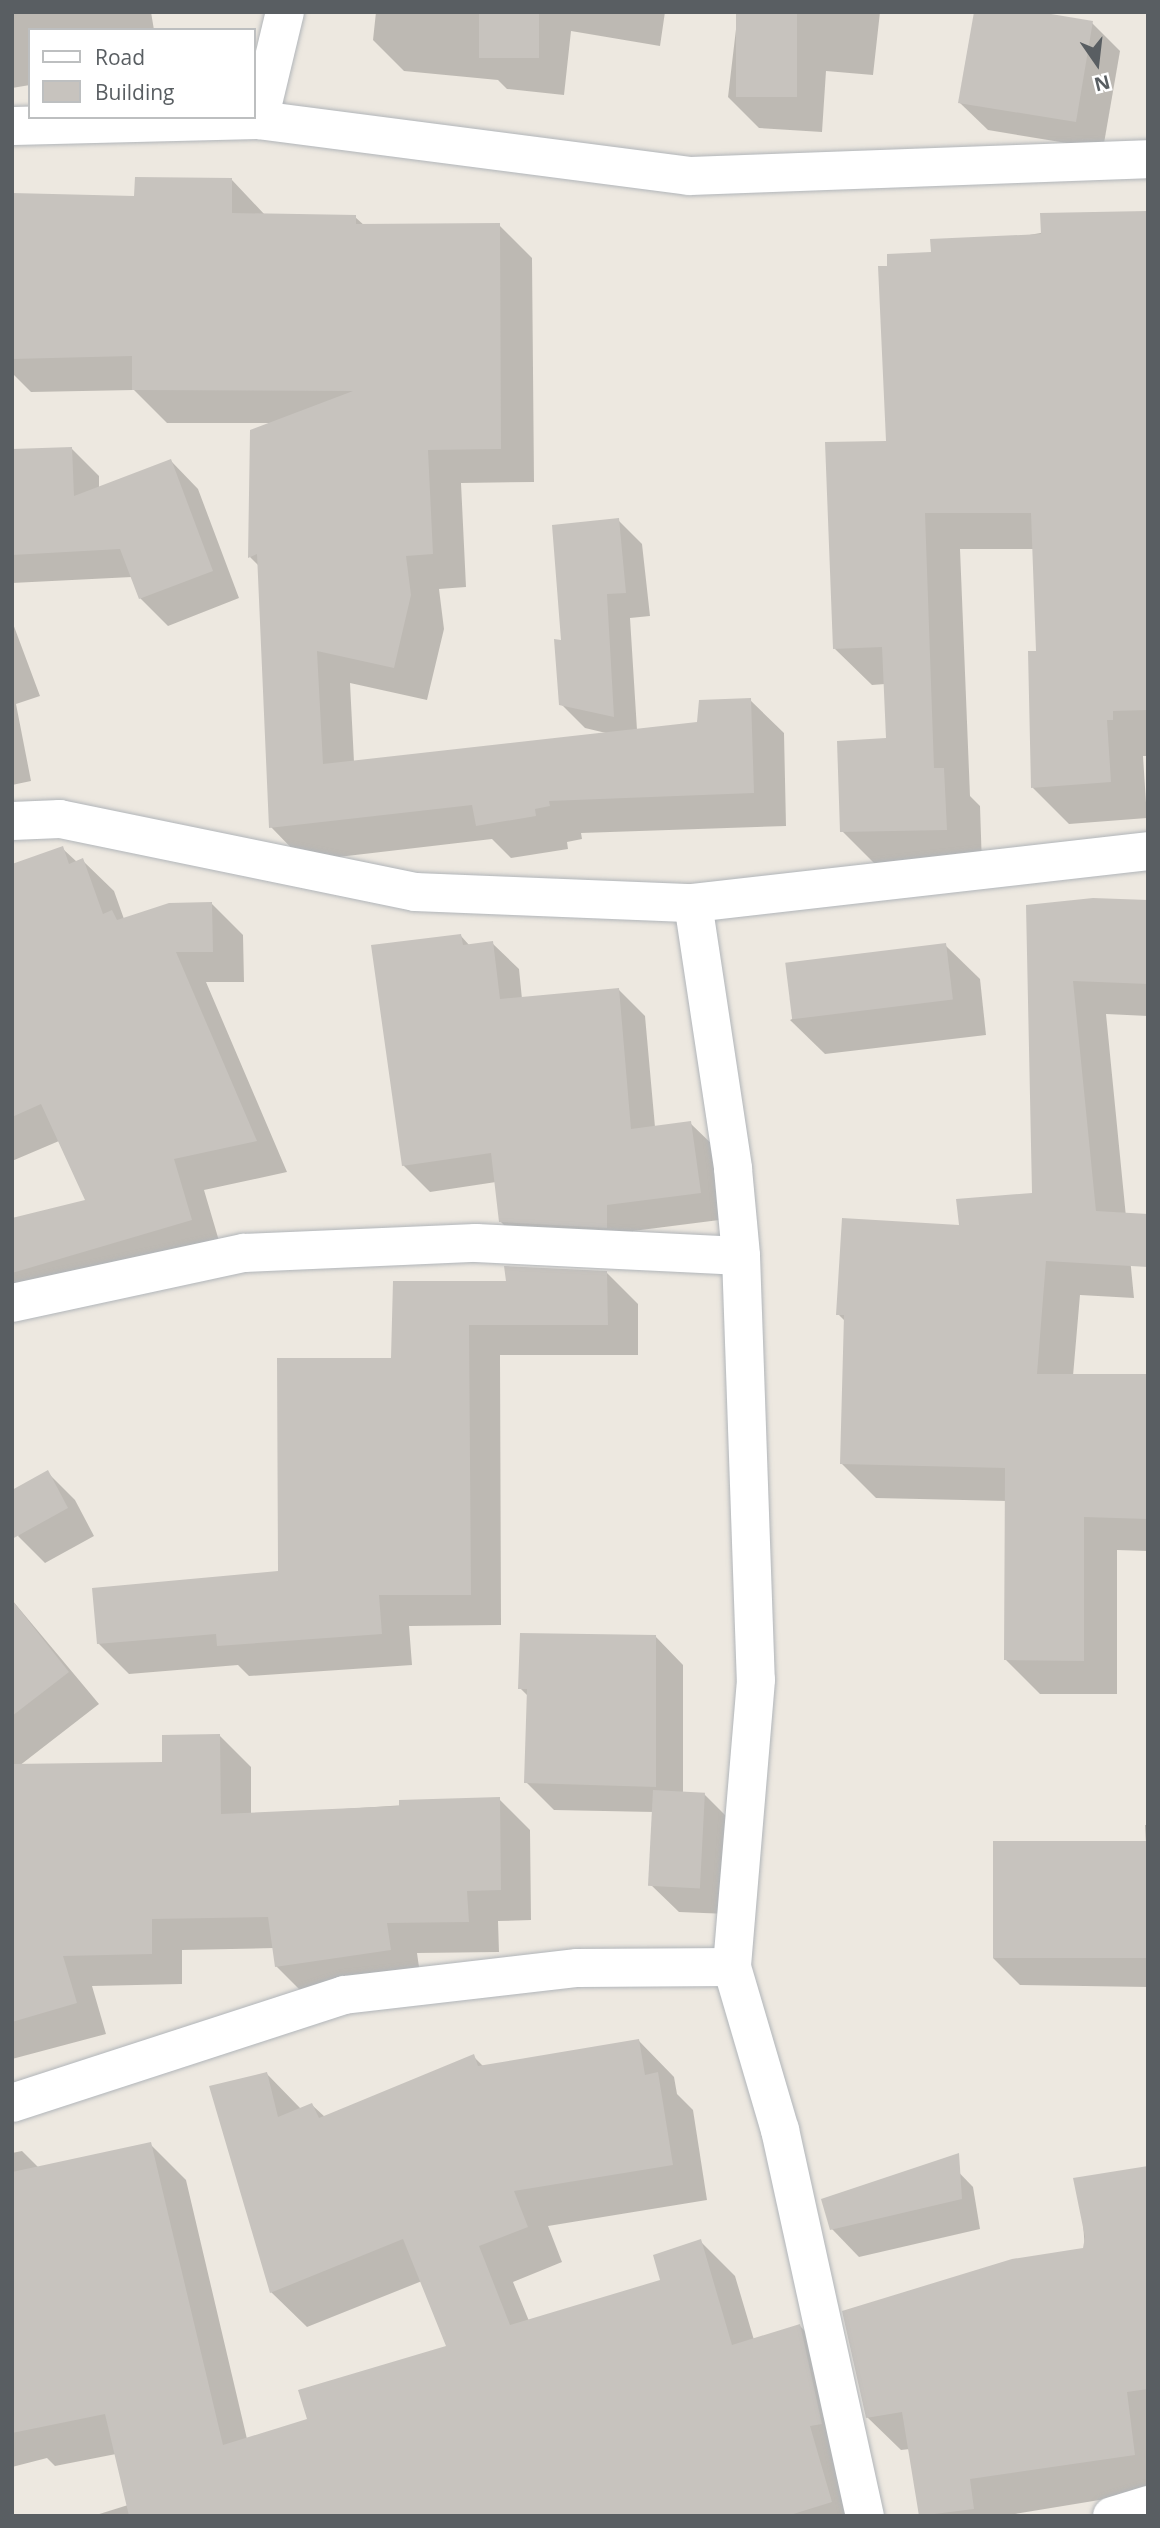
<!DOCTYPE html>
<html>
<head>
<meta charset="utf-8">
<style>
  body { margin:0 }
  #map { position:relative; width:1160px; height:2528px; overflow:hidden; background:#ede8e0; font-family:"Open Sans",sans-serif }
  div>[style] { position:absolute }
  .shadow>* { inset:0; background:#0003 }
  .building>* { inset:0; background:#c7c3be; transform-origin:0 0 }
  .roads { filter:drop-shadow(0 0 2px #b1b5b9) drop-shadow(0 0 2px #b1b5b9) }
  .minor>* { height:38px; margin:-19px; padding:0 19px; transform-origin:19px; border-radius:19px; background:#fff }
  span { translate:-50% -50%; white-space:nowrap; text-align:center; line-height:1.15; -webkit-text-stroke:7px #fff; paint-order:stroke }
  .frame { position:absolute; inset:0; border:14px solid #595e62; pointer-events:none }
  .legend { position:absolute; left:28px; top:28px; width:228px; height:91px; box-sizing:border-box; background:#fff; border:2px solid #bdbfc0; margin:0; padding:9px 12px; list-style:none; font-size:21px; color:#595e62 }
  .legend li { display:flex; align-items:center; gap:14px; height:35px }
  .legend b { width:35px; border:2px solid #bdbfc0 }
  .north { position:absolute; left:1062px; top:28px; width:70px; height:70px; -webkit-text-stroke:5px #fff; paint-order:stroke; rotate:166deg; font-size:19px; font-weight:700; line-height:28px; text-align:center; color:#595e62 }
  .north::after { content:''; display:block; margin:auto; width:24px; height:32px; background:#595e62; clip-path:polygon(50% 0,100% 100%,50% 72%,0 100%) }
</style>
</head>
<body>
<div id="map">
  <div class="shadow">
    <i style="clip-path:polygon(12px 12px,151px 12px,154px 30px,30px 30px,30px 85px,12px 88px)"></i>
    <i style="clip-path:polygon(376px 12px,665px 12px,660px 46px,571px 31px,564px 95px,507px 89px,498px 80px,404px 71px,373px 40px)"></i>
    <i style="clip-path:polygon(738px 12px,880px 12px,873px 75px,826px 71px,822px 132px,759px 128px,728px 97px)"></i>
    <i style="clip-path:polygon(1092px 23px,1120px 51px,1103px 149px,988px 130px,960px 103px)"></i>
    <i style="clip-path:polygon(232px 180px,265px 215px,355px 217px,365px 226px,499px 225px,532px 258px,534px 482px,461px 483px,466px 587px,439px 589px,444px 629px,427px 700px,350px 683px,354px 762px,606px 733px,585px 728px,561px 704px,563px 641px,618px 520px,642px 544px,650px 616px,630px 618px,637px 730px,698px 723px,750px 700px,784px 733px,786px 826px,581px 833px,582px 839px,567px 842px,568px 849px,511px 858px,492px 839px,304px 861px,271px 827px,259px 566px,250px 557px,271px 423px,167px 423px,134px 390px,31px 392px,12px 373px,12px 195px,136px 198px)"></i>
    <i style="clip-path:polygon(1148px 213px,1148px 756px,1143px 756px,1147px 818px,1069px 824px,1033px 788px,1038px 653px,1034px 549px,960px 549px,970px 796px,980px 806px,982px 866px,879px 868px,842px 831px,888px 739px,885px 684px,872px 685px,835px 649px,887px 443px,889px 267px,933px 253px)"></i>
    <i style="clip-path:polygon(71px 448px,99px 476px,99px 488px,171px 461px,198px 489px,239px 598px,168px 626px,140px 598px,132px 577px,12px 583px,12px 451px)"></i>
    <i style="clip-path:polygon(12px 621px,40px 696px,16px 704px,31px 781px,12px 785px)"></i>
    <i style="clip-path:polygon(63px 849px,77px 862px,82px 860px,114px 891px,124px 919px,212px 904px,243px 935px,244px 982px,206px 982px,287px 1172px,204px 1190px,222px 1251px,12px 1295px,12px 1220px,87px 1201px,59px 1141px,12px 1161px,12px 866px)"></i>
    <i style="clip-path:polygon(1028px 906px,1148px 930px,1148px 1016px,1106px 1014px,1134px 1298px,1080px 1295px,1073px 1376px,1148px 1433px,1148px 1551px,1117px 1550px,1117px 1694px,1040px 1694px,1006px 1660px,1007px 1501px,876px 1498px,842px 1464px,845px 1321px,838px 1314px,961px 1227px,1033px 1195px)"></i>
    <i style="clip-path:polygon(461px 936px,470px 946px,492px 943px,519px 969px,522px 999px,618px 989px,645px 1016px,655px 1127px,690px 1123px,717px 1149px,727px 1219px,633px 1231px,633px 1253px,527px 1248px,500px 1221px,496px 1182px,430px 1192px,403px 1165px)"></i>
    <i style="clip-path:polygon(945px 945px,980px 979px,986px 1035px,825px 1054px,790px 1020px)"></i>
    <i style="clip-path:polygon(607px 1273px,638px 1304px,638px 1355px,500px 1355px,501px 1625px,409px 1626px,412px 1665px,249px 1676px,238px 1665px,129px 1674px,98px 1643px,280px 1573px,393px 1360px,507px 1283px)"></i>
    <i style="clip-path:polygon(47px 1472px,75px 1500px,94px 1536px,45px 1563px,18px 1536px)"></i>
    <i style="clip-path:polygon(12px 1600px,99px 1704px,19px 1766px,164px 1764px,220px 1736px,251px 1767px,251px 1815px,499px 1799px,530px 1830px,531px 1920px,498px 1921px,499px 1952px,417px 1953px,421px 1981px,307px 1997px,276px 1966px,274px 1948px,182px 1950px,182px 1984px,92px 1986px,106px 2034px,12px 2059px)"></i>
    <i style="clip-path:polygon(656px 1637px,683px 1665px,683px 1794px,704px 1794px,732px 1822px,728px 1914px,679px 1912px,651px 1885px,654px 1812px,554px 1810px,526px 1782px,529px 1697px,520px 1688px)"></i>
    <i style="clip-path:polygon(1145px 1825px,1148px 1825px,1148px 1987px,1020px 1985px,993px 1958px,1146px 1843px)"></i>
    <i style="clip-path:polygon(639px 2041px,674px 2077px,677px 2094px,693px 2110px,707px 2200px,548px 2226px,562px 2262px,513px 2282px,529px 2321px,662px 2281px,700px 2241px,735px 2276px,754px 2340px,800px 2326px,835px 2361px,860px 2516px,93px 2516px,128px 2505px,116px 2454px,55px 2466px,47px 2458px,12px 2467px,12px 2153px,22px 2151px,39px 2168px,150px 2144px,186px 2180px,247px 2439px,309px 2420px,448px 2347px,422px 2281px,307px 2327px,271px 2292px,267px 2074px,301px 2109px,312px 2105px,325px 2117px,473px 2056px,484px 2067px)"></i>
    <i style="clip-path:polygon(946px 2159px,973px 2187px,980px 2229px,859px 2257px,832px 2229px)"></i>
    <i style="clip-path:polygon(1148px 2214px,1148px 2492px,1003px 2516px,921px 2516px,910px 2449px,901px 2450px,867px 2417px,1085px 2250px,1083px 2223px)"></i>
  </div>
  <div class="building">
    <i style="left:479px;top:12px;width:60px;height:46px"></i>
    <i style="left:736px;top:12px;width:61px;height:85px"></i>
    <i style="clip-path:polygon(974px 12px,1039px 12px,1093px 21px,1076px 122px,958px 103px)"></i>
    <i style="clip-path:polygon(135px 177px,232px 178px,232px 213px,356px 215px,356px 224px,500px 223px,501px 449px,428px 450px,433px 554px,406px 556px,411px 595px,394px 668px,317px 651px,323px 764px,697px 722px,699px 700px,751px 698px,754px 793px,549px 801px,550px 806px,535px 809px,536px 816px,476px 826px,472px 805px,269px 828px,257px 554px,248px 558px,250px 430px,353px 391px,132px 390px,132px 356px,12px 359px,12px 193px,134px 196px)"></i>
    <i style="clip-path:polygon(1148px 211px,1148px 710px,1113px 711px,1113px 720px,1107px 720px,1111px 782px,1031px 788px,1028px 651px,1036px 651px,1031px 513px,925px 513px,934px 768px,944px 768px,947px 830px,840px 832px,837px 741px,886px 738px,882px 647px,833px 649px,825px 442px,886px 441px,878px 266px,887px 266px,887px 254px,931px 252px,930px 239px,1041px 234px,1040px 213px)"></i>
    <i style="clip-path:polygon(72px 447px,74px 496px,171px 459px,213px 571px,139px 599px,120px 549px,12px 555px,12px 449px)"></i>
    <i style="clip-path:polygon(619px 518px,626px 593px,607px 594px,614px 717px,559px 705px,554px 639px,561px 640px,552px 525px)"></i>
    <i style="clip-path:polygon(63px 846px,69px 864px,83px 858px,103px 914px,112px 910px,117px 920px,169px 903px,212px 902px,213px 952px,176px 952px,257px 1141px,174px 1159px,192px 1220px,12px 1273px,12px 1218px,85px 1200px,41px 1104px,12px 1117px,12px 864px)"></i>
    <i style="clip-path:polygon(1093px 898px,1148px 900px,1148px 984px,1073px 981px,1096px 1211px,1148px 1214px,1148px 1267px,1046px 1261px,1037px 1374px,1148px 1374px,1148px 1519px,1084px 1517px,1084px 1661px,1004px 1660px,1005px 1468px,840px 1464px,844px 1315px,836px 1315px,842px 1218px,959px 1225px,956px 1199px,1032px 1193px,1026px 905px)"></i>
    <i style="clip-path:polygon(461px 934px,463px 945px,493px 941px,500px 999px,619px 988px,631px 1129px,691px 1121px,701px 1193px,607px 1205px,607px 1228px,499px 1222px,491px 1153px,402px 1166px,371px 945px)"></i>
    <i style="left:946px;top:943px;width:57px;height:162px;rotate:83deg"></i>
    <i style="clip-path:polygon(504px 1266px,607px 1271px,608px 1325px,469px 1325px,471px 1595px,379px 1595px,382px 1634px,217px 1646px,216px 1634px,97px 1644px,92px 1588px,278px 1571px,277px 1358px,391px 1358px,393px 1281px,506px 1281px)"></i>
    <i style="clip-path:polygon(48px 1470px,68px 1508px,12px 1539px,12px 1490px)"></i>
    <i style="clip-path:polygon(12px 1600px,69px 1672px,12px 1716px)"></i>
    <i style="clip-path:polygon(520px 1633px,656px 1635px,656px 1787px,524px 1783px,527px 1689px,518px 1689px)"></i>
    <i style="clip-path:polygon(220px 1734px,221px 1814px,399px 1806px,399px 1800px,500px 1797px,501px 1890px,467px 1891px,469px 1922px,387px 1923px,391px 1950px,275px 1967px,268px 1917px,152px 1919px,152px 1954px,63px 1956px,77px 2003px,12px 2022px,12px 1764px,162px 1762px,162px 1735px)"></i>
    <i style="left:653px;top:1790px;width:52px;height:96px;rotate:3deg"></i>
    <i style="left:993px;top:1841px;width:155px;height:117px"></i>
    <i style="clip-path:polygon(639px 2039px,645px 2075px,658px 2072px,673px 2165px,514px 2191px,528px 2227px,479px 2246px,510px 2325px,660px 2280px,653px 2255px,701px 2239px,732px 2345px,800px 2324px,822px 2424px,810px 2426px,832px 2502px,787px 2516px,129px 2516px,105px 2414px,12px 2433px,12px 2172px,151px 2142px,223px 2445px,307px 2419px,298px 2390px,446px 2346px,403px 2239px,270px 2293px,209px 2086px,267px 2072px,278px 2117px,312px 2103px,319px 2118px,474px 2054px,478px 2066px)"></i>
    <i style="clip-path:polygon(959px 2153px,962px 2199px,830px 2230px,821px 2199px)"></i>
    <i style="clip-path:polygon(1148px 2166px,1148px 2389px,1127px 2392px,1135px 2455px,970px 2479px,974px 2509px,919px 2516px,902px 2412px,866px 2418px,842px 2311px,1012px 2259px,1083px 2248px,1085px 2237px,1073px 2178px)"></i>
  </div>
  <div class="roads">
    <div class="minor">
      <i style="left:259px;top:120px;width:111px;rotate:-76.5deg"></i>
      <i style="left:12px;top:126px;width:247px;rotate:-1.4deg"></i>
      <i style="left:259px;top:120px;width:434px;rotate:7.4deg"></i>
      <i style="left:689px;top:176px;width:459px;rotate:-2.1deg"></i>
      <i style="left:12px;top:821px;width:48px;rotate:-2.4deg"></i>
      <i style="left:60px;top:819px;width:362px;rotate:11.6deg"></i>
      <i style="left:415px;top:892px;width:278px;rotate:2.3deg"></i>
      <i style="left:693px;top:903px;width:458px;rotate:-6.5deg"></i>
      <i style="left:693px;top:903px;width:269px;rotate:81.4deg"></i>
      <i style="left:733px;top:1169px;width:87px;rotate:84.7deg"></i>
      <i style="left:741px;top:1256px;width:424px;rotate:88deg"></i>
      <i style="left:756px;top:1680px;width:288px;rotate:94.8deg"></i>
      <i style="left:732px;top:1967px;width:170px;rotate:73.6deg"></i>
      <i style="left:780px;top:2130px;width:395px;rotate:77.6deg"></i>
      <i style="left:12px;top:1303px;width:237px;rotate:-12.2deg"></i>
      <i style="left:244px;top:1253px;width:232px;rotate:-2.5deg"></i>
      <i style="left:476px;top:1243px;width:265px;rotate:2.8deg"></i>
      <i style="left:12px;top:2103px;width:349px;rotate:-18deg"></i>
      <i style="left:344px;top:1995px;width:235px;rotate:-6.6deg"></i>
      <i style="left:577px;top:1968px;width:155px;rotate:-0.4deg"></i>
      <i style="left:1112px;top:2516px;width:38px;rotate:-17deg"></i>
    </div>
  </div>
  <div class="frame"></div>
  <ul class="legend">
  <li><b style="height:9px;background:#fff"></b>Road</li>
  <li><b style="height:19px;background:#c7c3be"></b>Building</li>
  </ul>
  <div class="north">N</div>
</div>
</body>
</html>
